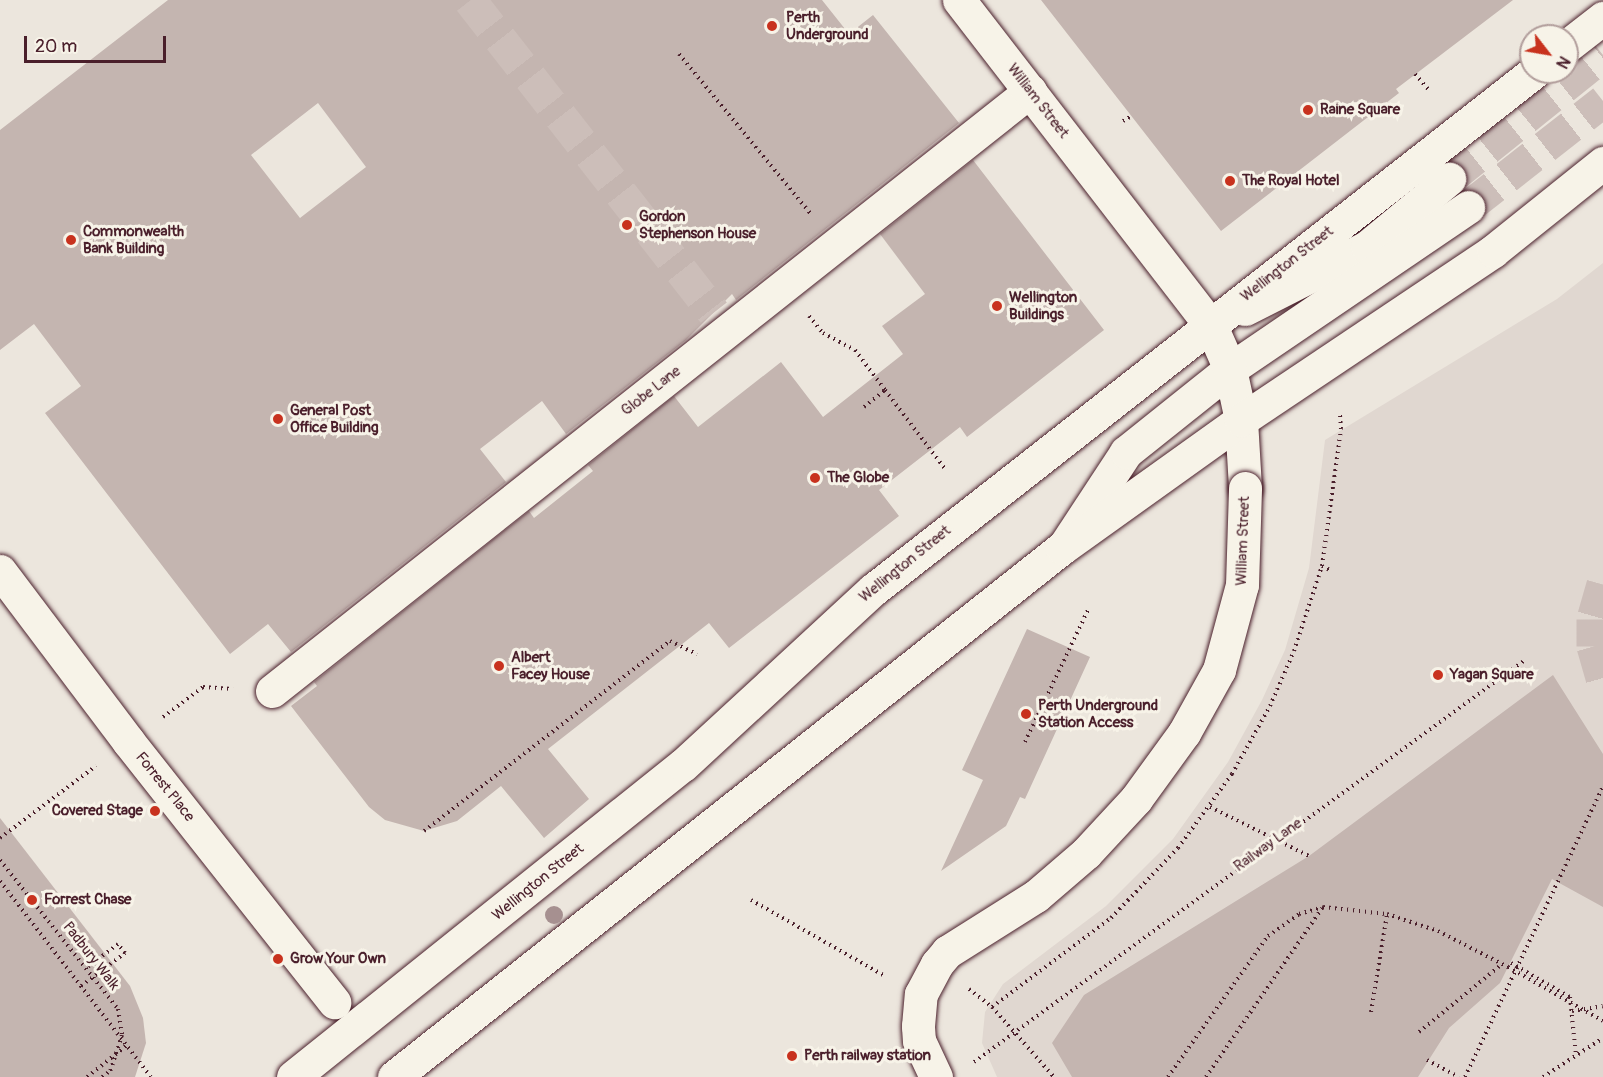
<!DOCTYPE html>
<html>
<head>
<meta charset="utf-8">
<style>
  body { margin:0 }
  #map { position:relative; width:1603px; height:1077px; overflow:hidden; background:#ece6dd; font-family:Pangolin,sans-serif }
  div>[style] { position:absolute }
  .built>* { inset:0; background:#e0d7d0 }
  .building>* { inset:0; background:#c4b5b0 }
  .minor-tunnel>* { height:33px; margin-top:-16.5px; transform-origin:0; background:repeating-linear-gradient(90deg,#ccbeb9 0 33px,transparent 0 49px) }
  .path>* { height:4px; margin-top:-2px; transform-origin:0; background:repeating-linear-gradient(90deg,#4a1f2b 0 1.5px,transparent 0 6px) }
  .roads { filter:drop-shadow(0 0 2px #4a1f2b) drop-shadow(0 0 2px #4a1f2b) }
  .minor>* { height:33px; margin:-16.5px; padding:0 16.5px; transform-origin:16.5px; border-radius:16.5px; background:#f7f3e8 }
  .major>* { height:33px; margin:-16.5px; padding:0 16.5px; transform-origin:16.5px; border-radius:16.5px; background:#f7f3e8 }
  .path-bridge>* { height:4px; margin-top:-2px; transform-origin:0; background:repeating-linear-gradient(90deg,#4a1f2b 0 1.5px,transparent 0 6px) }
  .bridges { filter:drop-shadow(0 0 2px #4a1f2b) drop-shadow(0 0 2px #4a1f2b) }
  .major-bridge>* { height:33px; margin:-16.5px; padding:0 16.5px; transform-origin:16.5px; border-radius:16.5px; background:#f7f3e8 }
  .trees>* { width:18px; height:18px; margin:-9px; border-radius:50%; background:#a69090 }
  .dots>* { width:16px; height:16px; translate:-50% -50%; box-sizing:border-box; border:3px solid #f7f3e8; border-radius:50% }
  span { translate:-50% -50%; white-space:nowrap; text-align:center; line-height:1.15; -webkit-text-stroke:6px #f7f3e8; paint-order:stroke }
  .poi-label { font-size:15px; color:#4a1f2b; font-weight:700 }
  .left { translate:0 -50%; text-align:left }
  .right { translate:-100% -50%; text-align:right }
  .street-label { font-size:15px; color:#4a1f2b }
  .north { position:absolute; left:1519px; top:24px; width:60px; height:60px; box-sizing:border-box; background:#f7f3e8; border:2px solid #b29e9c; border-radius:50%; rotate:121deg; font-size:16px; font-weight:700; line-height:24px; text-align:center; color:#4a1f2b }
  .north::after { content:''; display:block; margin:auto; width:21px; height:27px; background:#c8321e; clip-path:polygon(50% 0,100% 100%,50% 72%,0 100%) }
  .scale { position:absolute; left:24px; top:36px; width:142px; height:27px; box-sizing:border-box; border:3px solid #4a1f2b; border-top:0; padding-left:8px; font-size:18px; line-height:21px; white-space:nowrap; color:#4a1f2b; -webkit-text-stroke:4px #f7f3e8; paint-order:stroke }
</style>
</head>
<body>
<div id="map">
  <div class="built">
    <i style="clip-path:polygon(1603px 263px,1603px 1077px,997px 1077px,982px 1043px,985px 1012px,1003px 984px,1106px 906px,1173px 839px,1228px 762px,1262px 700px,1285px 650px,1309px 568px,1325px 440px,1557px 299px)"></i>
  </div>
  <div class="building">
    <i style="clip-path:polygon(evenodd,168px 0,822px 0,849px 34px,873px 15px,959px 123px,736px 300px,732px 294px,686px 340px,566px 434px,542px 401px,480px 449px,506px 482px,291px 652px,268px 624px,230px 654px,45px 413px,81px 386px,34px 324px,0 350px,0 130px,168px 0,318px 103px,366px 167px,300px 218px,251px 155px,318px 103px)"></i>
    <i style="clip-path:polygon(1041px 0,1513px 0,1396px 89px,1399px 93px,1221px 231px)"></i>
    <i style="clip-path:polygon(973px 160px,1104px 330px,967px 437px,960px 427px,879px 490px,899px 516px,729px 648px,709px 623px,548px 749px,589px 799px,544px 838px,501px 786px,457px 821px,424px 831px,385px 820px,369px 807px,291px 706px,317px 686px,314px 682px,529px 511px,534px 518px,593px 471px,588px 465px,674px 396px,698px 427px,781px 362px,823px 417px,903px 354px,882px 326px,925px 294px,880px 234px)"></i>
    <i style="clip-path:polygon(1027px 629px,1090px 657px,1025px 799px,1020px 797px,1006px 826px,941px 871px,983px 780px,962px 770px)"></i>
    <i style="clip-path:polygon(1553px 675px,1603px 754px,1603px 907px,1552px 879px,1500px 983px,1449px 1028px,1418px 1077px,1072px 1077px,1052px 1043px,1084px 995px,1309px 856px)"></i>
    <i style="clip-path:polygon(0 818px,130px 986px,143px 1018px,146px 1043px,135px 1077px,0 1077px)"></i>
  </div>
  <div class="minor-tunnel">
    <i style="left:470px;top:0;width:396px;rotate:52deg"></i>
    <i style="left:1449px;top:179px;width:198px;rotate:-38.8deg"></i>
    <i style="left:1468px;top:207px;width:172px;rotate:-38.1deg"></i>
    <i style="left:1603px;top:584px;width:36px;rotate:106deg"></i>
    <i style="left:1593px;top:619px;width:27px;rotate:90deg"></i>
    <i style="left:1593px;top:646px;width:37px;rotate:74deg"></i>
  </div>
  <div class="path">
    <i style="left:679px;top:54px;width:207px;rotate:50.5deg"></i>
    <i style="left:1415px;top:74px;width:21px;rotate:49deg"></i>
    <i style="left:1123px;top:121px;width:8px;rotate:-30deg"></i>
    <i style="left:809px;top:316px;width:22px;rotate:51deg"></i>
    <i style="left:823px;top:333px;width:36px;rotate:28deg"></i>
    <i style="left:855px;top:350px;width:50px;rotate:53.1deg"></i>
    <i style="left:864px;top:407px;width:27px;rotate:-39deg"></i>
    <i style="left:885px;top:390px;width:101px;rotate:52.7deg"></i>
    <i style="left:1322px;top:566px;width:11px;rotate:27deg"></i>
    <i style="left:163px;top:717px;width:50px;rotate:-36.9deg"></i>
    <i style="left:203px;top:687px;width:30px;rotate:4deg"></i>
    <i style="left:1025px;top:742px;width:148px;rotate:-64.5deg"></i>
    <i style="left:1210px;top:807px;width:110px;rotate:26.3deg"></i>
    <i style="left:424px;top:831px;width:311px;rotate:-37.7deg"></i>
    <i style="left:670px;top:641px;width:30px;rotate:26deg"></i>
    <i style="left:0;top:838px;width:120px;rotate:-36.9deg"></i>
    <i style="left:0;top:881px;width:247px;rotate:52.4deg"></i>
    <i style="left:751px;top:900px;width:154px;rotate:29.6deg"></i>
    <i style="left:1511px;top:963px;width:68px;rotate:30deg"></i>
    <i style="left:1570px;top:997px;width:58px;rotate:84.1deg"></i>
    <i style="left:81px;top:986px;width:55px;rotate:-36.9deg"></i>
    <i style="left:125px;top:953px;width:11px;rotate:-128deg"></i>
    <i style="left:118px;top:944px;width:41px;rotate:142.9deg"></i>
    <i style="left:969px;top:989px;width:29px;rotate:38deg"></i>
    <i style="left:992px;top:1007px;width:94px;rotate:48.5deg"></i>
    <i style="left:992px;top:1007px;width:149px;rotate:-36.8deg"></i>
    <i style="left:1111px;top:918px;width:97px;rotate:-46.3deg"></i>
    <i style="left:1178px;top:848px;width:92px;rotate:-53.9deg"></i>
    <i style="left:1232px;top:774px;width:78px;rotate:-60.8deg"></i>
    <i style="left:1270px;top:706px;width:60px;rotate:-66.4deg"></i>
    <i style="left:1294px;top:651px;width:89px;rotate:-71.8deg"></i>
    <i style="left:1322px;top:566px;width:138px;rotate:-82.1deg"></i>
    <i style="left:1341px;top:429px;width:16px;rotate:-94deg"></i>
    <i style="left:1572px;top:1011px;width:31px;rotate:-9deg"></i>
    <i style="left:1371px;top:1012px;width:99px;rotate:-80.7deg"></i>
    <i style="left:1419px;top:1032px;width:107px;rotate:-39.3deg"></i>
    <i style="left:1427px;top:1060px;width:36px;rotate:28deg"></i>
    <i style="left:974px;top:1062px;width:682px;rotate:-36.11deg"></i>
    <i style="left:87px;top:1077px;width:50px;rotate:-38.5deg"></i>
    <i style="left:102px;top:1077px;width:10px;rotate:-37deg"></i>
    <i style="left:1168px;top:1077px;width:173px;rotate:-54.7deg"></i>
    <i style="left:1268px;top:936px;width:38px;rotate:-35deg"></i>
    <i style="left:1299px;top:914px;width:25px;rotate:-16deg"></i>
    <i style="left:1323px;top:907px;width:64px;rotate:6.2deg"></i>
    <i style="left:1387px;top:914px;width:54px;rotate:18.4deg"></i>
    <i style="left:1438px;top:931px;width:79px;rotate:27.2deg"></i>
    <i style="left:1206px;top:1077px;width:205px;rotate:-55.5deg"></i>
    <i style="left:1465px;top:1077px;width:321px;rotate:-64.6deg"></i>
    <i style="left:1543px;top:1077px;width:72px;rotate:-33deg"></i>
  </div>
  <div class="roads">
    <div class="minor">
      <i style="left:1245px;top:309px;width:137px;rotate:-26.9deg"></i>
      <i style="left:1367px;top:247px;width:107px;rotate:-39.7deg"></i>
      <i style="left:1065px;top:545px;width:111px;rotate:-56.7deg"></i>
      <i style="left:1126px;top:452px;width:133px;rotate:-38.6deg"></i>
      <i style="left:1230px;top:369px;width:288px;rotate:-34.2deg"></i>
      <i style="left:0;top:571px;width:213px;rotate:53deg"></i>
      <i style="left:128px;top:741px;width:333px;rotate:51.7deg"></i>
      <i style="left:272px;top:691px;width:967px;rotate:-38.36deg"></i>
    </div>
    <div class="major">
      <i style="left:959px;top:0;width:412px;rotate:52.3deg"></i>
      <i style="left:1211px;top:326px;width:47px;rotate:66.2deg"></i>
      <i style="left:1230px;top:369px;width:52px;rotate:77.8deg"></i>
      <i style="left:1241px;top:420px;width:68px;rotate:86.6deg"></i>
      <i style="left:1567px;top:46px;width:46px;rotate:-37.9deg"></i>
      <i style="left:293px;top:1077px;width:499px;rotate:-38.7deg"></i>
      <i style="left:683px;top:765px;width:260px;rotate:-42.7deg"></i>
      <i style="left:874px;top:589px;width:838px;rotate:-38.07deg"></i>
      <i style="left:394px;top:1077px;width:852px;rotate:-38.38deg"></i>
      <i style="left:1062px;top:548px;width:220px;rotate:-35.6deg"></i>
      <i style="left:1241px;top:420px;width:303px;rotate:-33.8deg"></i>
      <i style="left:1493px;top:251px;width:141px;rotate:-38.7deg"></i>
    </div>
  </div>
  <div class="path-bridge">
    <i style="left:0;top:860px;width:190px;rotate:51.6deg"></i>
    <i style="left:118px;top:1009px;width:26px;rotate:81deg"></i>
    <i style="left:122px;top:1035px;width:38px;rotate:108deg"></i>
    <i style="left:1508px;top:967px;width:109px;rotate:29.6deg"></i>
  </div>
  <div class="bridges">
    <div class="major-bridge">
      <i style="left:936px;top:1077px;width:40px;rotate:-115deg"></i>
      <i style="left:919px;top:1041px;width:15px;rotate:-94deg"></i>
      <i style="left:918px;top:1026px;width:32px;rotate:-85deg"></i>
      <i style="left:921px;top:994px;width:34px;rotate:-62deg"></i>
      <i style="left:937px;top:964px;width:16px;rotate:-50deg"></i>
      <i style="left:947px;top:952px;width:105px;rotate:-32.2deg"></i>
      <i style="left:1036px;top:896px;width:66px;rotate:-40.7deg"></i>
      <i style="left:1086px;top:853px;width:74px;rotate:-47.2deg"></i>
      <i style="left:1136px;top:799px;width:82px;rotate:-54deg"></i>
      <i style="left:1184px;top:733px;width:72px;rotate:-60.9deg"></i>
      <i style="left:1219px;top:670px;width:88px;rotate:-74.9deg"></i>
      <i style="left:1242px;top:585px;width:97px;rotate:-88.2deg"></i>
    </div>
  </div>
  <div class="trees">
    <i style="left:554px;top:915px"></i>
  </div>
  <div class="dots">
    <i style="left:772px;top:26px;background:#c8321e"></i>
    <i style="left:1308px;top:110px;background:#c8321e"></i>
    <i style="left:1230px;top:181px;background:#c8321e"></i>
    <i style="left:627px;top:225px;background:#c8321e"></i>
    <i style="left:71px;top:240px;background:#c8321e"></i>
    <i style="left:997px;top:306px;background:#c8321e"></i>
    <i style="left:278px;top:419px;background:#c8321e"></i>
    <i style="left:815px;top:478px;background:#c8321e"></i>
    <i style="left:499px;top:666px;background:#c8321e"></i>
    <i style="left:1438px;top:675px;background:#c8321e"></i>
    <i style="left:1026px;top:714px;background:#c8321e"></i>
    <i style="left:155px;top:811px;background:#c8321e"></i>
    <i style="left:32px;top:900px;background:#c8321e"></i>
    <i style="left:278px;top:959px;background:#c8321e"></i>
    <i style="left:792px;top:1056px;background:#c8321e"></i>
  </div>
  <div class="poi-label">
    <span class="left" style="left:786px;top:26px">Perth<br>Underground</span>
    <span class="left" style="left:1320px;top:110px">Raine Square</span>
    <span class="left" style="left:1242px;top:181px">The Royal Hotel</span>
    <span class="left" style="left:639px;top:225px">Gordon<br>Stephenson House</span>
    <span class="left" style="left:83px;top:240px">Commonwealth<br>Bank Building</span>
    <span class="left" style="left:1009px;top:306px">Wellington<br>Buildings</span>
    <span class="left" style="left:290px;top:419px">General Post<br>Office Building</span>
    <span class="left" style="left:827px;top:478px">The Globe</span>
    <span class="left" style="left:511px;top:666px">Albert<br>Facey House</span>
    <span class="left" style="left:1450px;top:675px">Yagan Square</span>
    <span class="left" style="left:1038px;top:714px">Perth Underground<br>Station Access</span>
    <span class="right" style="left:143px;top:811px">Covered Stage</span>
    <span class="left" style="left:44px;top:900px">Forrest Chase</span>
    <span class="left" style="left:290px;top:959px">Grow Your Own</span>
    <span class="left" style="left:804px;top:1056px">Perth railway station</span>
  </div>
  <div class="street-label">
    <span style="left:1038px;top:101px;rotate:52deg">William Street</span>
    <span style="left:1287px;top:264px;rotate:-38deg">Wellington Street</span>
    <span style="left:651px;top:391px;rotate:-38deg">Globe Lane</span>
    <span style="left:1243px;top:541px;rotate:-88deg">William Street</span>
    <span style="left:905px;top:564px;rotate:-39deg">Wellington Street</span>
    <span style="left:165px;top:787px;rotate:51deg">Forrest Place</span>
    <span style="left:1268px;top:845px;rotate:-36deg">Railway Lane</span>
    <span style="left:538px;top:882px;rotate:-39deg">Wellington Street</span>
    <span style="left:91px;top:956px;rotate:52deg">Padbury Walk</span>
  </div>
  <div class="north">N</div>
  <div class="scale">20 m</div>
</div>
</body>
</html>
